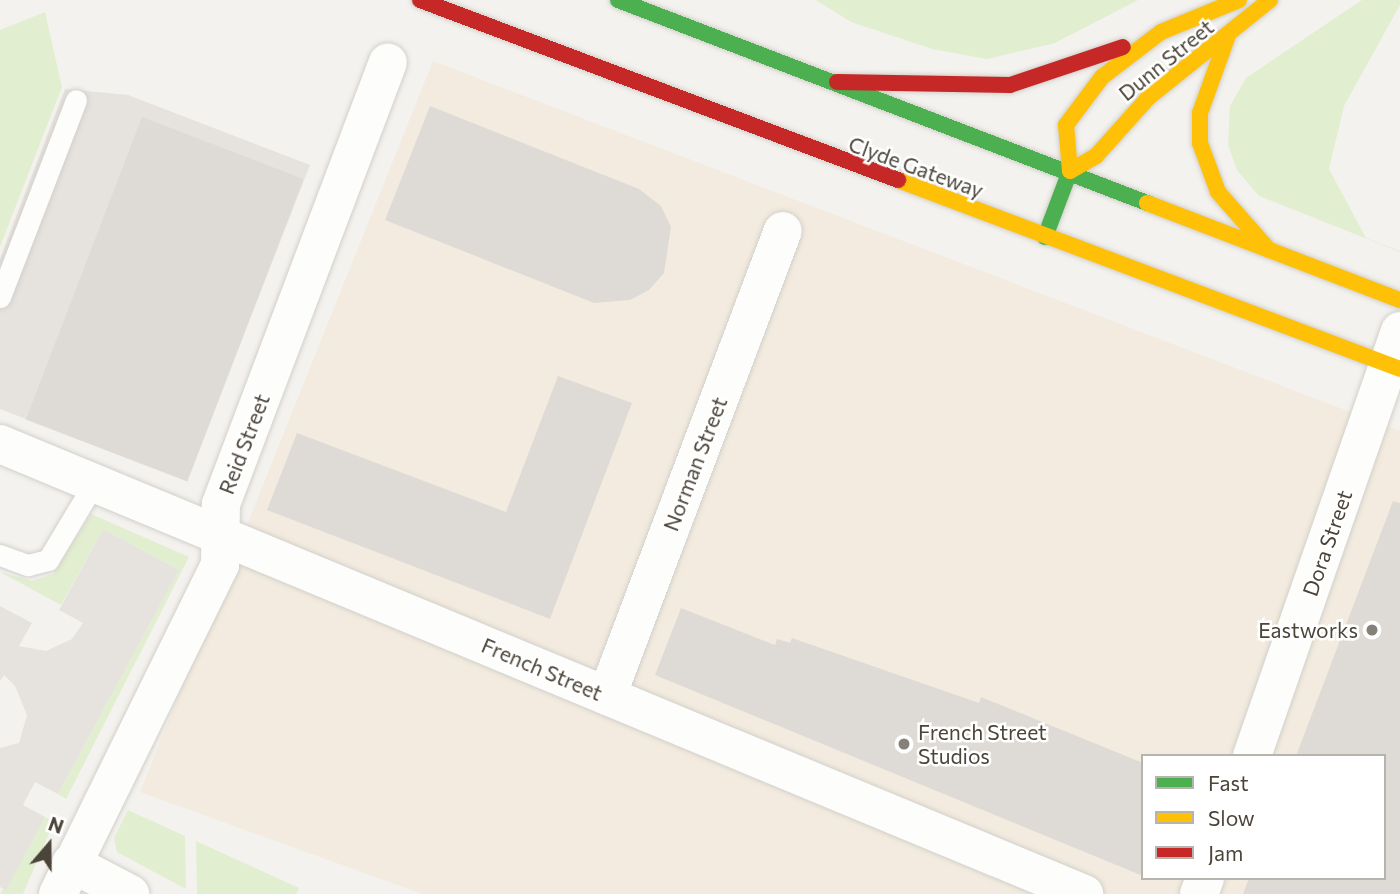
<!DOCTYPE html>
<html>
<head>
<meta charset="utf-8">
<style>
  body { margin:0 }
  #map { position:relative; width:1400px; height:894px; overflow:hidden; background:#f4f2ee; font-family:Commissioner,sans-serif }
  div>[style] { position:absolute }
  .commercial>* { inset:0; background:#f3ebdf }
  .industrial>* { inset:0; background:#e6e2de }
  .green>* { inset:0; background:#e1eecf }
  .parking>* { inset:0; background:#e6e3df }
  .building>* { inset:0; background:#dedbd6; transform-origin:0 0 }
  .roads { filter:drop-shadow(0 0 2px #d2d0cb) drop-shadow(0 0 2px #d2d0cb) }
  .lane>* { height:21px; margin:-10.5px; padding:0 10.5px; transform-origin:10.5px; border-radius:10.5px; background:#fdfdfc }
  .street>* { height:38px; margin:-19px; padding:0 19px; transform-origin:19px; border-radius:19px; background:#fdfdfc }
  .fast>* { height:16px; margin:-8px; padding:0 8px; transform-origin:8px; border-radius:8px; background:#4caf50 }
  .slow>* { height:16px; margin:-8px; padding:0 8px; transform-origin:8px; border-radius:8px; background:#ffc107 }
  .jam>* { height:16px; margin:-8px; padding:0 8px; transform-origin:8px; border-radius:8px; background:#c62828 }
  .dots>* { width:19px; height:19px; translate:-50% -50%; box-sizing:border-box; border:4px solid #fff; border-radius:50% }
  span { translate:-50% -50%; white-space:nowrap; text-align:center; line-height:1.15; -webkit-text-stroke:5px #fff; paint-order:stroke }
  .street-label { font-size:21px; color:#4b4439 }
  .poi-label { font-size:21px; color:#4b4439 }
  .right { translate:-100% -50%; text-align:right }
  .left { translate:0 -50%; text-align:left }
  .legend { position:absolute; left:1141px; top:754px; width:245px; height:126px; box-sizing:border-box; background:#fff; border:2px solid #b7b4b0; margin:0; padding:9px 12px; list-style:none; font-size:21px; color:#4b4439 }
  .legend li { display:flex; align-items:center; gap:14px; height:35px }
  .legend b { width:35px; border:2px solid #b7b4b0 }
  .north { position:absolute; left:14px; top:810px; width:70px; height:70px; -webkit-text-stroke:5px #fff; paint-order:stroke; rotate:20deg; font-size:19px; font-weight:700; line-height:28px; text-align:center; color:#4b4439 }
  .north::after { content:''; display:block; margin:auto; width:24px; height:32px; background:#4b4439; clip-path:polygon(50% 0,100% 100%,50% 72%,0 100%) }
</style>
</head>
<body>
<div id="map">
  <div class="commercial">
    <i style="clip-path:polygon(evenodd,433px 61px,1400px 431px,1400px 894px,422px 894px,140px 792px,433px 61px,1143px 756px,1384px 756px,1384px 878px,1143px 878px,1143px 756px)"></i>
  </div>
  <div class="industrial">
    <i style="clip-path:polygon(65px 89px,128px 95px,310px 165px,187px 481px,0 409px,0 259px)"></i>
  </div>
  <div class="green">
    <i style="clip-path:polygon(816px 0,1138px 0,1055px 43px,987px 59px,932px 49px,851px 22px)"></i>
    <i style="clip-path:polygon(1362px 0,1400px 0,1400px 5px,1344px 106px,1329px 169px,1366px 238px,1400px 251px,1400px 252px,1259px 196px,1237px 170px,1228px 145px,1230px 106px,1246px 78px)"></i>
    <i style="clip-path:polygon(45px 12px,62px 87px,0 247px,0 30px)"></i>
    <i style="clip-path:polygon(91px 514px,189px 557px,66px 799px,58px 794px,179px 570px,103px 529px,61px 605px,0 572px,32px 581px,53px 574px)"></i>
    <i style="clip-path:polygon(128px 810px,185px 836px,186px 889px,117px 852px,114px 838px)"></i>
    <i style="clip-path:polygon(45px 817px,54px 822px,23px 894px,0 894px)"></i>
    <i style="clip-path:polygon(196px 841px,299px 888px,296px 894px,197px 894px)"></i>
  </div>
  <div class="parking">
    <i style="clip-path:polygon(103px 529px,179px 570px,58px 794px,35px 782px,23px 805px,45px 817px,6px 890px,0 887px,0 748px,19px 743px,27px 715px,15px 686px,4px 675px,0 681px,0 606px,32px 623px,19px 646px,46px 651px,72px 639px,83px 623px,59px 610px)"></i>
  </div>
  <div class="building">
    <i style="clip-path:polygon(430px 106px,639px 189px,661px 206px,671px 227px,664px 273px,649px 290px,630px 300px,594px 303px,385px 220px)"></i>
    <i style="left:142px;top:117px;width:173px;height:324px;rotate:21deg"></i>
    <i style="clip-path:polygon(558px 376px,632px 403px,550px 619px,267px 510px,297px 433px,506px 512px)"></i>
    <i style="clip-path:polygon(1393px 501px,1400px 503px,1400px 894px,1243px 894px,1249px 878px,1384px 878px,1384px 756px,1296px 756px)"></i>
    <i style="clip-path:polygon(681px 608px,775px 645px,777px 639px,790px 643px,792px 638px,979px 703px,981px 697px,1143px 763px,1143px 876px,655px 675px)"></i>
  </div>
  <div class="roads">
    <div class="lane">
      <i style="left:0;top:297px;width:211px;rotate:-68.9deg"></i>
      <i style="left:0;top:555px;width:30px;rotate:20deg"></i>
      <i style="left:28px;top:565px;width:21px;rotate:-14deg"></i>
      <i style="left:48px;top:560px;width:90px;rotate:-59.1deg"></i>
    </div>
    <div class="street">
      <i style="left:0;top:444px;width:1174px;rotate:22.54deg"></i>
      <i style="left:607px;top:696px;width:497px;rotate:-69.3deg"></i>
      <i style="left:1252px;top:756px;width:450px;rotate:-70.8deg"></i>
      <i style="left:71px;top:863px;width:67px;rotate:27.7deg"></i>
      <i style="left:58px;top:894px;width:367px;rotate:-63.8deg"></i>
      <i style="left:220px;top:565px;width:61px;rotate:-89.1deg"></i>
      <i style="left:221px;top:504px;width:472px;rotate:-69.3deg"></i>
      <i style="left:1199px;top:894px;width:17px;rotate:-69deg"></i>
    </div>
    <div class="fast">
      <i style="left:618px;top:0;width:567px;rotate:20.99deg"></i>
      <i style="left:1045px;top:237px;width:71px;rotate:-69.3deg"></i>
    </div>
    <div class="slow">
      <i style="left:1239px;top:0;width:84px;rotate:157.7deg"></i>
      <i style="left:1161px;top:32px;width:74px;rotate:142.7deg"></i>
      <i style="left:1102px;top:77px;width:60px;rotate:126.9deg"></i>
      <i style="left:1066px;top:125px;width:46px;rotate:85deg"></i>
      <i style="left:1070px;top:171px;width:30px;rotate:-30deg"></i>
      <i style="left:1096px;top:156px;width:79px;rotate:-48.1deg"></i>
      <i style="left:1149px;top:97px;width:155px;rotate:-38.7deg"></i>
      <i style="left:1227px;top:38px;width:80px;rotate:109.8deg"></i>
      <i style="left:1200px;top:113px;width:30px;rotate:90deg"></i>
      <i style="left:1200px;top:143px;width:52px;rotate:69.8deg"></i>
      <i style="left:1218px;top:192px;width:77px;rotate:48.7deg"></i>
      <i style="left:898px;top:180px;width:536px;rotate:20.63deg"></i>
      <i style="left:1147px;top:203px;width:271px;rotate:21deg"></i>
    </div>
    <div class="jam">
      <i style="left:420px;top:0;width:511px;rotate:20.63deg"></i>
      <i style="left:837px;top:82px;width:173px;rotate:1deg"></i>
      <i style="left:1010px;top:85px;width:119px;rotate:-18.6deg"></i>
    </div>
  </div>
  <div class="dots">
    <i style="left:1372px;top:630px;background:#868178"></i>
    <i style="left:904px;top:744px;background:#868178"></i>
  </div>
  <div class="street-label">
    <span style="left:1166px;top:60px;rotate:-39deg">Dunn Street</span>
    <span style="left:916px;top:167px;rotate:20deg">Clyde Gateway</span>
    <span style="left:244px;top:444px;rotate:-69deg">Reid Street</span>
    <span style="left:695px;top:464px;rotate:-69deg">Norman Street</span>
    <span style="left:1327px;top:543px;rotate:-71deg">Dora Street</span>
    <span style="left:542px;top:669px;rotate:23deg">French Street</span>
  </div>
  <div class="poi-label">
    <span class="right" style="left:1358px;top:630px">Eastworks</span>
    <span class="left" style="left:918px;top:744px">French Street<br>Studios</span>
  </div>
  <ul class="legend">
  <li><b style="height:9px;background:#4caf50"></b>Fast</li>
  <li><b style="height:9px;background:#ffc107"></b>Slow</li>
  <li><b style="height:9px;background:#c62828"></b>Jam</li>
  </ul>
  <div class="north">N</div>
</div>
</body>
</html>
